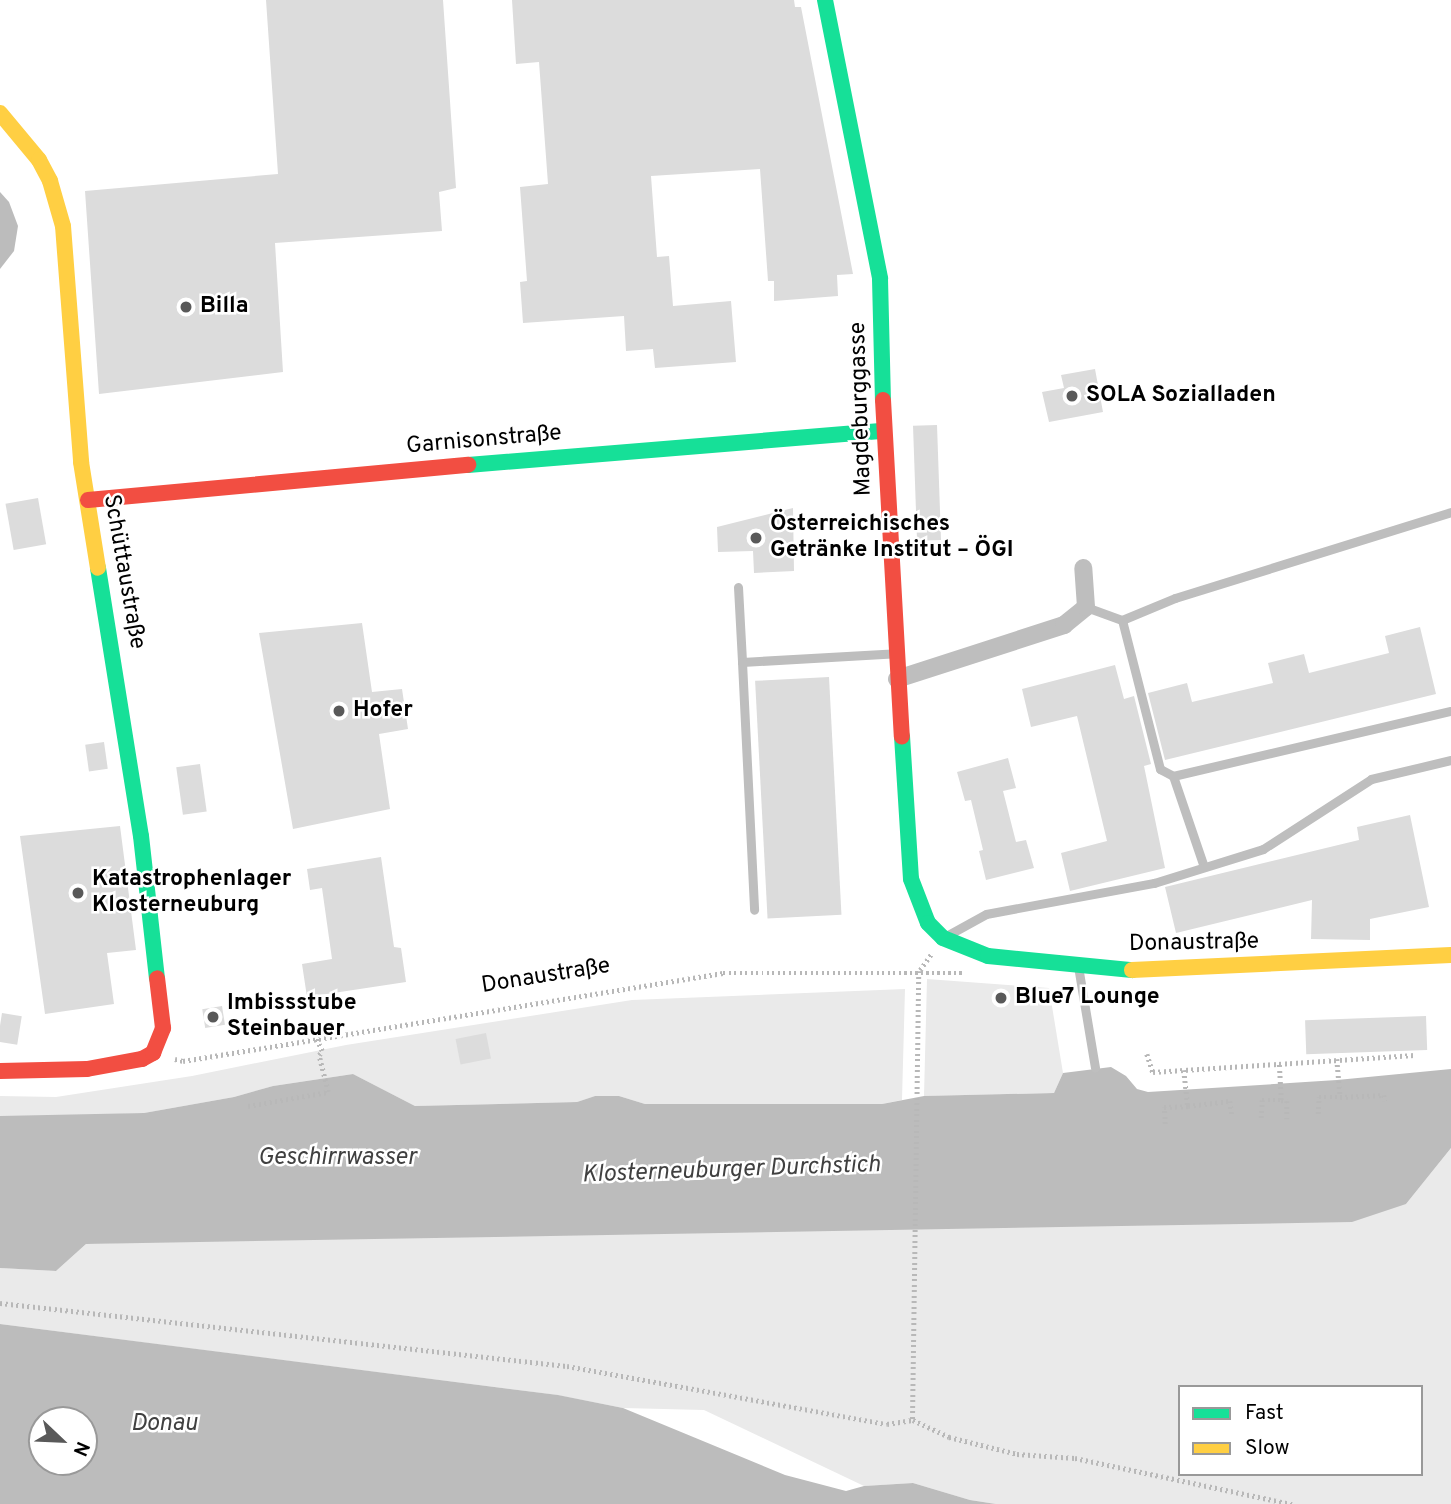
<!DOCTYPE html>
<html>
<head>
<meta charset="utf-8">
<style>
  body { margin:0 }
  #map { position:relative; width:1451px; height:1504px; overflow:hidden; background:#fff; font-family:Overpass,sans-serif }
  div>[style] { position:absolute }
  .green>* { inset:0; background:#eaeaea }
  .water>* { inset:0; background:#bcbcbc }
  .building>* { inset:0; background:#dcdcdc; transform-origin:0 0 }
  .path>* { height:4.5px; margin-top:-2.25px; transform-origin:0; background:repeating-linear-gradient(90deg,#b8b8b8 0 2px,transparent 0 5.5px) }
  .lane>* { height:9px; margin:-4.5px; padding:0 4.5px; transform-origin:4.5px; border-radius:4.5px; background:#bebebe }
  .street>* { height:18px; margin:-9px; padding:0 9px; transform-origin:9px; border-radius:9px; background:#bebebe }
  .fast>* { height:16px; margin:-8px; padding:0 8px; transform-origin:8px; border-radius:8px; background:#16e098 }
  .slow>* { height:16px; margin:-8px; padding:0 8px; transform-origin:8px; border-radius:8px; background:#ffcf43 }
  .jam>* { height:16px; margin:-8px; padding:0 8px; transform-origin:8px; border-radius:8px; background:#f24e42 }
  .dots>* { width:19px; height:19px; translate:-50% -50%; box-sizing:border-box; border:4px solid #fff; border-radius:50% }
  span { translate:-50% -50%; white-space:nowrap; text-align:center; line-height:1.15; -webkit-text-stroke:5px #fff; paint-order:stroke }
  .poi-label { font-size:23px; color:#000; font-weight:700 }
  .left { translate:0 -50%; text-align:left }
  .street-label { font-size:23px; color:#000 }
  .water-label { font-size:24px; color:#404040; font-style:italic }
  .legend { position:absolute; left:1178px; top:1385px; width:245px; height:91px; box-sizing:border-box; background:#fff; border:2px solid #999; margin:0; padding:9px 12px; list-style:none; font-size:21px; color:#000 }
  .legend li { display:flex; align-items:center; gap:14px; height:35px }
  .legend b { width:35px; border:2px solid #999 }
  .north { position:absolute; left:28px; top:1406px; width:70px; height:70px; box-sizing:border-box; background:#fff; border:2px solid #999; border-radius:50%; rotate:113deg; font-size:19px; font-weight:700; line-height:28px; text-align:center; color:#000 }
  .north::after { content:''; display:block; margin:auto; width:24px; height:32px; background:#595959; clip-path:polygon(50% 0,100% 100%,50% 72%,0 100%) }
</style>
</head>
<body>
<div id="map">
  <div class="green">
    <i style="clip-path:polygon(927px 979px,1049px 988px,1063px 1073px,1054px 1093px,924px 1096px)"></i>
    <i style="clip-path:polygon(905px 989px,902px 1100px,882px 1104px,645px 1104px,619px 1096px,595px 1096px,577px 1102px,415px 1106px,353px 1074px,273px 1086px,234px 1097px,144px 1113px,0 1119px,0 1096px,56px 1097px,192px 1076px,346px 1045px,632px 1000px)"></i>
    <i style="clip-path:polygon(evenodd,1451px 1148px,1451px 1504px,996px 1504px,970px 1500px,913px 1483px,864px 1486px,704px 1410px,623px 1408px,557px 1395px,0 1324px,0 1268px,56px 1271px,86px 1244px,1406px 1204px,1451px 1148px,1180px 1387px,1421px 1387px,1421px 1474px,1180px 1474px,1180px 1387px)"></i>
  </div>
  <div class="water">
    <i style="clip-path:polygon(0 192px,9px 202px,18px 226px,14px 251px,0 269px)"></i>
    <i style="clip-path:polygon(1111px 1067px,1126px 1076px,1137px 1089px,1148px 1092px,1337px 1080px,1451px 1069px,1451px 1148px,1406px 1204px,1352px 1222px,86px 1244px,56px 1271px,0 1268px,0 1116px,144px 1113px,234px 1097px,273px 1086px,353px 1074px,415px 1106px,577px 1102px,595px 1096px,619px 1096px,645px 1104px,882px 1104px,924px 1096px,1054px 1093px,1063px 1073px)"></i>
    <i style="clip-path:polygon(evenodd,0 1324px,558px 1395px,623px 1408px,785px 1475px,846px 1491px,864px 1486px,913px 1483px,970px 1500px,996px 1504px,0 1504px,0 1324px,84px 1420px,84px 1462px,42px 1462px,42px 1420px,84px 1420px)"></i>
  </div>
  <div class="building">
    <i style="clip-path:polygon(266px 0,443px 0,456px 188px,439px 192px,442px 231px,275px 243px,283px 372px,99px 394px,85px 191px,278px 174px)"></i>
    <i style="clip-path:polygon(512px 0,794px 0,795px 7px,801px 7px,853px 274px,837px 275px,838px 296px,774px 301px,774px 281px,768px 281px,760px 169px,651px 176px,657px 257px,669px 256px,673px 306px,731px 301px,736px 362px,655px 368px,653px 349px,626px 351px,624px 316px,523px 323px,520px 282px,527px 281px,520px 187px,548px 184px,539px 62px,516px 64px)"></i>
    <i style="clip-path:polygon(1095px 369px,1103px 412px,1049px 422px,1042px 392px,1064px 388px,1061px 375px)"></i>
    <i style="left:937px;top:425px;width:115px;height:24px;rotate:88deg"></i>
    <i style="left:38px;top:498px;width:47px;height:33px;rotate:80deg"></i>
    <i style="clip-path:polygon(793px 508px,794px 571px,754px 573px,753px 551px,718px 552px,717px 527px)"></i>
    <i style="clip-path:polygon(362px 623px,372px 692px,402px 689px,408px 729px,379px 734px,390px 809px,293px 829px,259px 633px)"></i>
    <i style="clip-path:polygon(1420px 627px,1436px 694px,1165px 760px,1148px 693px,1187px 683px,1192px 702px,1273px 683px,1268px 663px,1304px 654px,1309px 673px,1389px 653px,1385px 636px)"></i>
    <i style="clip-path:polygon(1115px 665px,1124px 699px,1134px 696px,1151px 764px,1144px 766px,1165px 868px,1070px 891px,1061px 853px,1107px 841px,1077px 716px,1031px 727px,1022px 689px)"></i>
    <i style="left:829px;top:677px;width:238px;height:74px;rotate:87deg"></i>
    <i style="left:104px;top:742px;width:27px;height:19px;rotate:82deg"></i>
    <i style="clip-path:polygon(1008px 758px,1016px 788px,1003px 791px,1016px 842px,1026px 840px,1034px 868px,986px 880px,979px 851px,983px 850px,971px 800px,965px 801px,957px 772px)"></i>
    <i style="left:200px;top:764px;width:48px;height:24px;rotate:82deg"></i>
    <i style="clip-path:polygon(1410px 815px,1429px 907px,1370px 919px,1370px 940px,1311px 939px,1312px 900px,1176px 933px,1165px 887px,1359px 840px,1357px 827px)"></i>
    <i style="clip-path:polygon(120px 826px,136px 950px,107px 953px,114px 1004px,45px 1014px,20px 836px)"></i>
    <i style="clip-path:polygon(381px 857px,394px 947px,401px 948px,406px 982px,307px 997px,302px 964px,332px 959px,322px 888px,310px 890px,307px 869px)"></i>
    <i style="left:222px;top:1006px;width:19px;height:20px;rotate:81deg"></i>
    <i style="left:2px;top:1013px;width:20px;height:29px;rotate:9deg"></i>
    <i style="left:1426px;top:1016px;width:34px;height:121px;rotate:88deg"></i>
    <i style="left:486px;top:1033px;width:26px;height:31px;rotate:79deg"></i>
  </div>
  <div class="path">
    <i style="left:920px;top:970px;width:19px;rotate:-55deg"></i>
    <i style="left:919px;top:971px;width:449px;rotate:90.8deg"></i>
    <i style="left:913px;top:1420px;width:40px;rotate:25deg"></i>
    <i style="left:949px;top:1437px;width:70px;rotate:14deg"></i>
    <i style="left:1017px;top:1454px;width:58px;rotate:3.9deg"></i>
    <i style="left:1075px;top:1458px;width:222px;rotate:12deg"></i>
    <i style="left:1147px;top:1054px;width:19px;rotate:72deg"></i>
    <i style="left:1153px;top:1072px;width:262px;rotate:-3.7deg"></i>
    <i style="left:175px;top:1059px;width:8px;rotate:14deg"></i>
    <i style="left:183px;top:1061px;width:547px;rotate:-9.26deg"></i>
    <i style="left:723px;top:973px;width:241px"></i>
    <i style="left:1337px;top:1059px;width:38px;rotate:85deg"></i>
    <i style="left:1340px;top:1097px;width:44px;rotate:-2.6deg"></i>
    <i style="left:1384px;top:1095px;width:6px;rotate:81deg"></i>
    <i style="left:1184px;top:1070px;width:36px;rotate:84deg"></i>
    <i style="left:1188px;top:1106px;width:42px;rotate:-6.8deg"></i>
    <i style="left:1230px;top:1101px;width:15px;rotate:82deg"></i>
    <i style="left:1281px;top:1100px;width:6px;rotate:9deg"></i>
    <i style="left:1287px;top:1101px;width:18px;rotate:90deg"></i>
    <i style="left:248px;top:1106px;width:81px;rotate:-9.9deg"></i>
    <i style="left:328px;top:1092px;width:38px;rotate:-104deg"></i>
    <i style="left:319px;top:1055px;width:5px;rotate:-53deg"></i>
    <i style="left:322px;top:1051px;width:14px;rotate:-115deg"></i>
    <i style="left:1318px;top:1114px;width:17px;rotate:-87deg"></i>
    <i style="left:1319px;top:1097px;width:21px"></i>
    <i style="left:1261px;top:1118px;width:18px;rotate:-87deg"></i>
    <i style="left:1262px;top:1100px;width:19px"></i>
    <i style="left:1281px;top:1100px;width:37px;rotate:-93deg"></i>
    <i style="left:1165px;top:1124px;width:17px;rotate:-93deg"></i>
    <i style="left:1164px;top:1107px;width:24px;rotate:-2deg"></i>
    <i style="left:0;top:1303px;width:570px;rotate:6.34deg"></i>
    <i style="left:567px;top:1366px;width:325px;rotate:10.3deg"></i>
    <i style="left:887px;top:1424px;width:26px;rotate:-9deg"></i>
  </div>
  <div class="lane">
    <i style="left:738px;top:587px;width:75px;rotate:86.9deg"></i>
    <i style="left:742px;top:662px;width:154px;rotate:-3.3deg"></i>
    <i style="left:1086px;top:607px;width:38px;rotate:20deg"></i>
    <i style="left:1122px;top:620px;width:57px;rotate:-22.5deg"></i>
    <i style="left:1175px;top:598px;width:289px;rotate:-17.3deg"></i>
    <i style="left:1122px;top:620px;width:154px;rotate:75.7deg"></i>
    <i style="left:1160px;top:769px;width:15px;rotate:28deg"></i>
    <i style="left:742px;top:662px;width:248px;rotate:87.2deg"></i>
    <i style="left:1204px;top:867px;width:96px;rotate:-108.8deg"></i>
    <i style="left:1173px;top:776px;width:285px;rotate:-13.2deg"></i>
    <i style="left:948px;top:935px;width:43px;rotate:-28.9deg"></i>
    <i style="left:986px;top:914px;width:171px;rotate:-10.5deg"></i>
    <i style="left:1154px;top:883px;width:114px;rotate:-17.3deg"></i>
    <i style="left:1263px;top:849px;width:129px;rotate:-32.9deg"></i>
    <i style="left:1371px;top:779px;width:82px;rotate:-13.4deg"></i>
    <i style="left:1078px;top:966px;width:103px;rotate:80.5deg"></i>
  </div>
  <div class="street">
    <i style="left:897px;top:679px;width:176px;rotate:-17.9deg"></i>
    <i style="left:1064px;top:625px;width:28px;rotate:-39deg"></i>
    <i style="left:1086px;top:607px;width:39px;rotate:-94deg"></i>
  </div>
  <div class="fast">
    <i style="left:825px;top:0;width:284px;rotate:78.8deg"></i>
    <i style="left:880px;top:279px;width:121px;rotate:88.6deg"></i>
    <i style="left:468px;top:465px;width:417px;rotate:-4.7deg"></i>
    <i style="left:98px;top:568px;width:271px;rotate:80.9deg"></i>
    <i style="left:141px;top:836px;width:143px;rotate:83.6deg"></i>
    <i style="left:902px;top:736px;width:143px;rotate:86.4deg"></i>
    <i style="left:911px;top:879px;width:47px;rotate:68.9deg"></i>
    <i style="left:928px;top:923px;width:21px;rotate:45deg"></i>
    <i style="left:943px;top:938px;width:48px;rotate:21.8deg"></i>
    <i style="left:988px;top:956px;width:145px;rotate:5.6deg"></i>
  </div>
  <div class="slow">
    <i style="left:0;top:113px;width:61px;rotate:50.3deg"></i>
    <i style="left:39px;top:160px;width:24px;rotate:62deg"></i>
    <i style="left:50px;top:181px;width:47px;rotate:73.9deg"></i>
    <i style="left:63px;top:226px;width:237px;rotate:85.6deg"></i>
    <i style="left:81px;top:462px;width:107px;rotate:80.9deg"></i>
    <i style="left:1132px;top:970px;width:319px;rotate:-2.7deg"></i>
  </div>
  <div class="jam">
    <i style="left:883px;top:400px;width:337px;rotate:86.8deg"></i>
    <i style="left:88px;top:500px;width:382px;rotate:-5.3deg"></i>
    <i style="left:0;top:1071px;width:87px;rotate:-1.3deg"></i>
    <i style="left:87px;top:1069px;width:56px;rotate:-10.3deg"></i>
    <i style="left:142px;top:1059px;width:13px;rotate:-29deg"></i>
    <i style="left:153px;top:1053px;width:27px;rotate:-68deg"></i>
    <i style="left:163px;top:1028px;width:50px;rotate:-96.8deg"></i>
  </div>
  <div class="dots">
    <i style="left:186px;top:307px;background:#595959"></i>
    <i style="left:1072px;top:396px;background:#595959"></i>
    <i style="left:756px;top:538px;background:#595959"></i>
    <i style="left:339px;top:711px;background:#595959"></i>
    <i style="left:78px;top:893px;background:#595959"></i>
    <i style="left:1001px;top:998px;background:#595959"></i>
    <i style="left:213px;top:1017px;background:#595959"></i>
  </div>
  <div class="poi-label">
    <span class="left" style="left:200px;top:307px">Billa</span>
    <span class="left" style="left:1086px;top:396px">SOLA Sozialladen</span>
    <span class="left" style="left:770px;top:538px">Österreichisches<br>Getränke Institut – ÖGI</span>
    <span class="left" style="left:353px;top:711px">Hofer</span>
    <span class="left" style="left:92px;top:893px">Katastrophenlager<br>Klosterneuburg</span>
    <span class="left" style="left:1015px;top:998px">Blue7 Lounge</span>
    <span class="left" style="left:227px;top:1017px">Imbissstube<br>Steinbauer</span>
  </div>
  <div class="street-label">
    <span style="left:862px;top:409px;rotate:-92deg">Magdeburggasse</span>
    <span style="left:484px;top:441px;rotate:-5deg">Garnisonstraße</span>
    <span style="left:123px;top:572px;rotate:80deg">Schüttaustraße</span>
    <span style="left:1194px;top:944px;rotate:-1deg">Donaustraße</span>
    <span style="left:546px;top:977px;rotate:-9deg">Donaustraße</span>
  </div>
  <div class="water-label">
    <span style="left:337px;top:1159px">Geschirrwasser</span>
    <span style="left:731px;top:1171px;rotate:-2deg">Klosterneuburger Durchstich</span>
    <span style="left:164px;top:1425px">Donau</span>
  </div>
  <ul class="legend">
  <li><b style="height:9px;background:#16e098"></b>Fast</li>
  <li><b style="height:9px;background:#ffcf43"></b>Slow</li>
  </ul>
  <div class="north">N</div>
</div>
</body>
</html>
